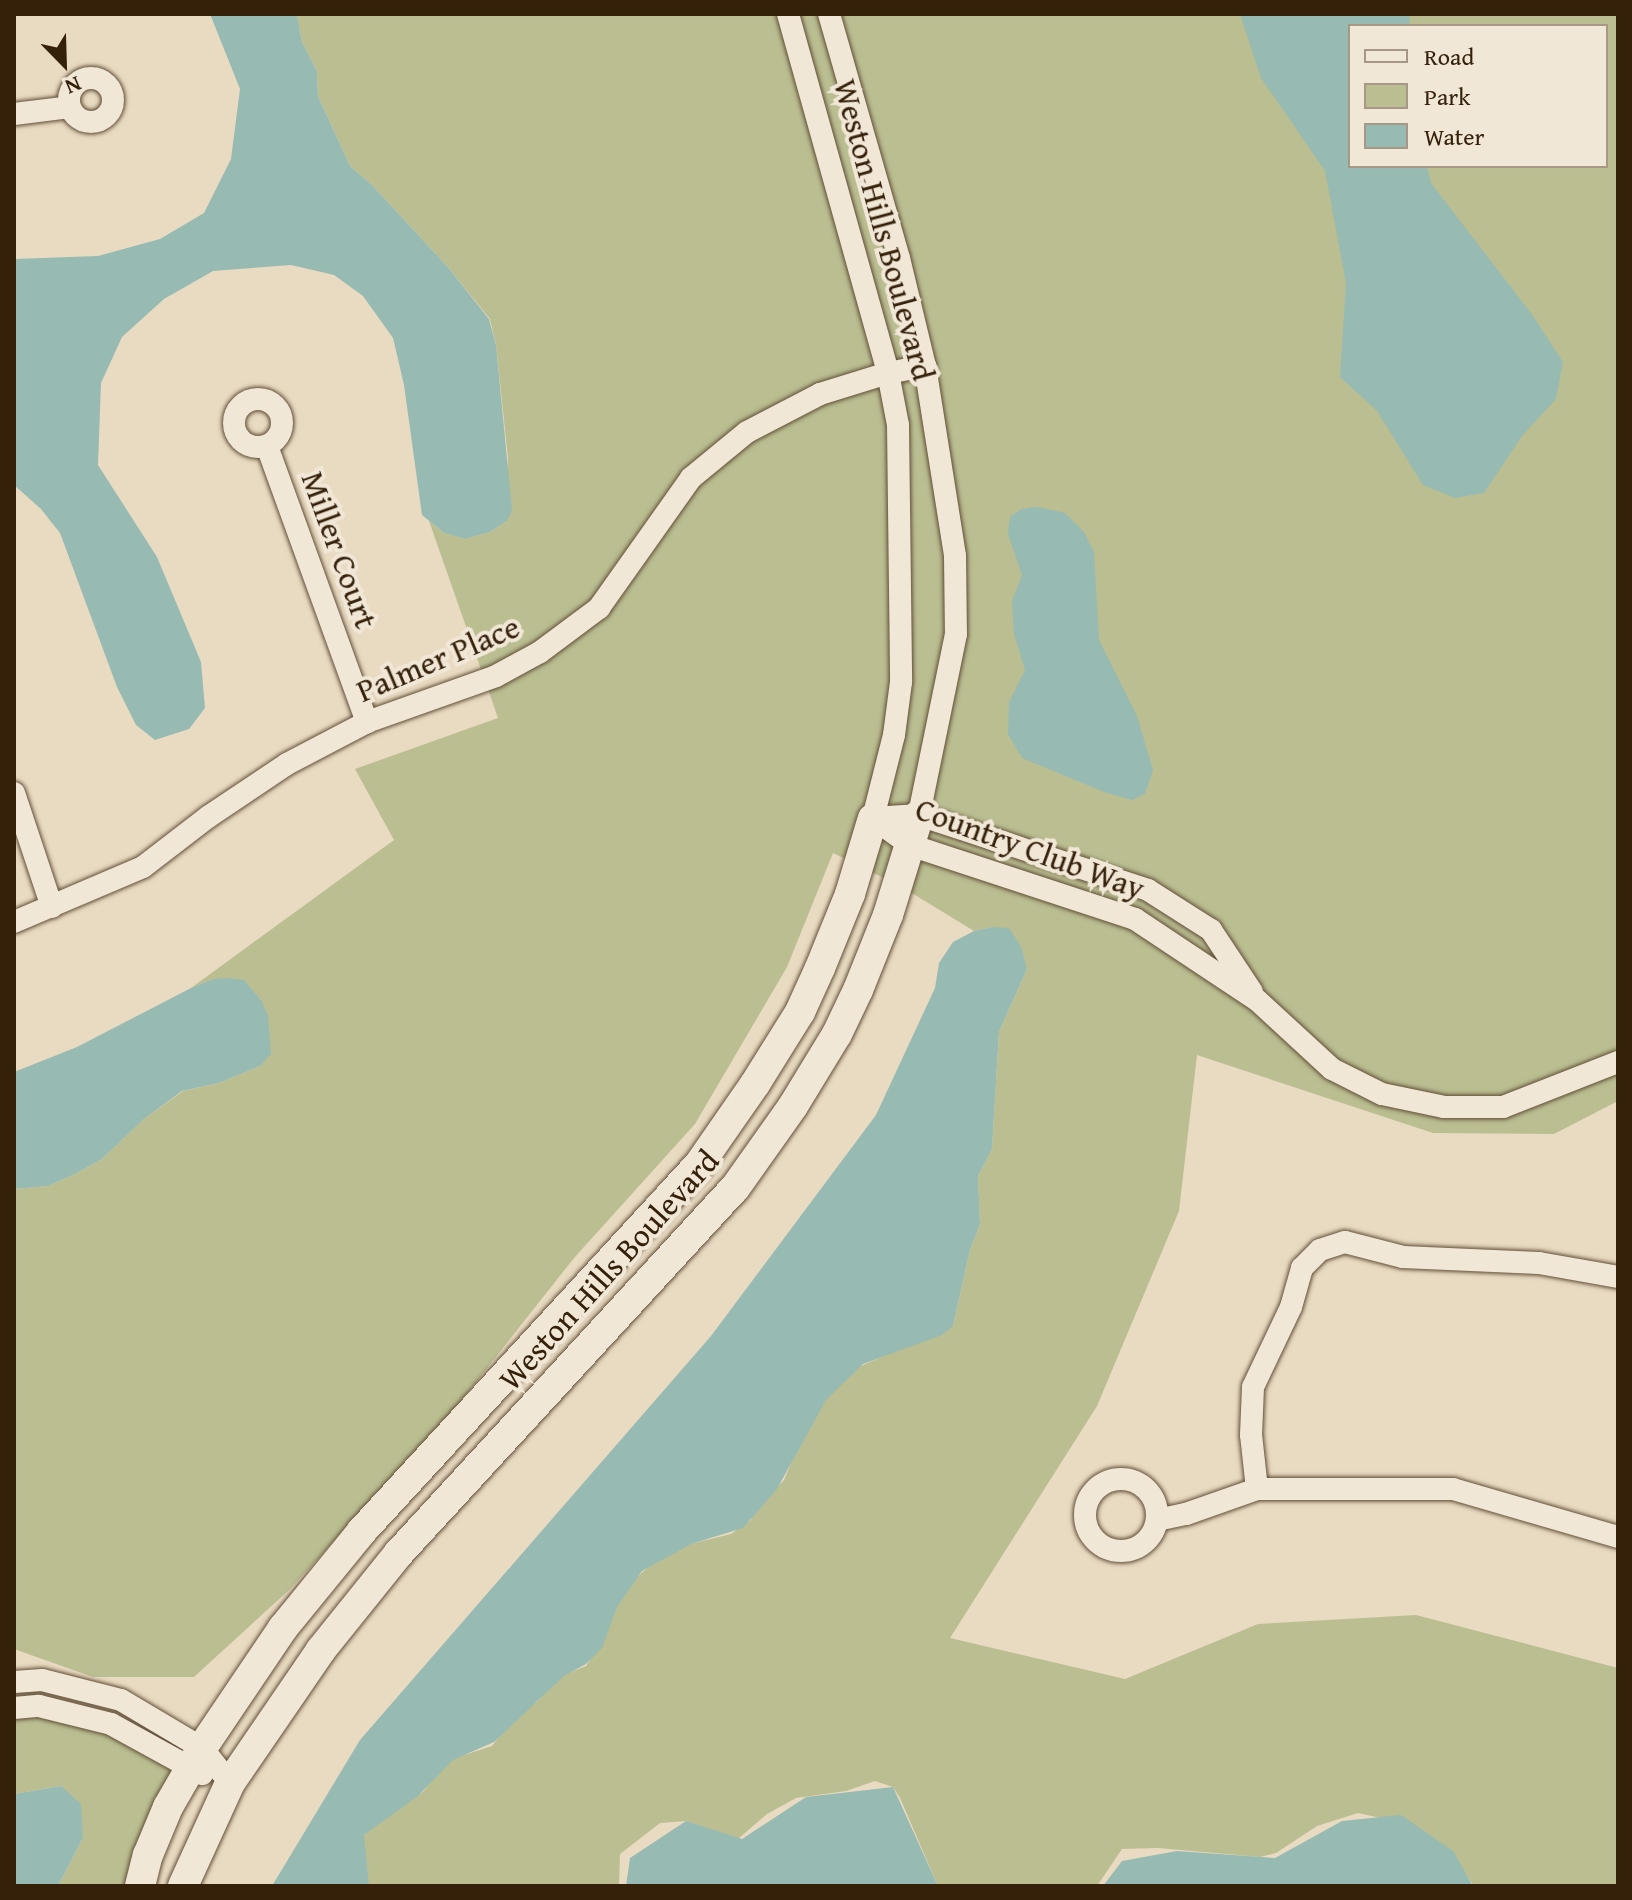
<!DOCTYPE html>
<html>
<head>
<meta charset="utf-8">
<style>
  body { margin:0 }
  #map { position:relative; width:1632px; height:1900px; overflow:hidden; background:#e9dac2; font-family:"Gentium Book Plus",serif }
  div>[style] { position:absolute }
  .green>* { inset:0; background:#babe91 }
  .water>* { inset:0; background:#97bbb2 }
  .roads { filter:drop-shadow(0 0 2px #624f38) drop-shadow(0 0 2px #624f38) }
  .street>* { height:22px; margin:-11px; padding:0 11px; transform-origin:11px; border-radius:11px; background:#f1e7d7 }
  .street>.ring { margin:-11px; padding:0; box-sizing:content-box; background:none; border:22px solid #f1e7d7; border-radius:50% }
  .secondary>* { height:30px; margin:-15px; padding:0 15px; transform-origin:15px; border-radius:15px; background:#f1e7d7 }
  span { translate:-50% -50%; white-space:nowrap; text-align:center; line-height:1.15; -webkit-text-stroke:8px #f1e7d7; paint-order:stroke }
  .street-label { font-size:32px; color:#35210a }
  .frame { position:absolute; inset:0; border:16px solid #35210a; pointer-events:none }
  .legend { position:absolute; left:1348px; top:24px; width:260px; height:144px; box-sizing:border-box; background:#f1e7d7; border:2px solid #a69885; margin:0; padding:10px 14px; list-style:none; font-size:24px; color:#35210a }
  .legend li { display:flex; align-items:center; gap:16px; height:40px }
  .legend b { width:40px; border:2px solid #a69885 }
  .north { position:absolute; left:24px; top:24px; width:80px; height:80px; -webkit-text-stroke:6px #f1e7d7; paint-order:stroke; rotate:157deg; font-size:22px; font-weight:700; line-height:32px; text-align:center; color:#35210a }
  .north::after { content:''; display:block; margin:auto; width:28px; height:36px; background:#35210a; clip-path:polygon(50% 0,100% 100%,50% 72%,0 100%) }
</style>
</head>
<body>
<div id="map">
  <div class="green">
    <i style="clip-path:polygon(evenodd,297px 14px,1618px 14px,1618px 1101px,1554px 1134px,1433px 1133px,1197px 1055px,1179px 1211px,1097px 1406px,950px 1638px,1125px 1679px,1258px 1624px,1416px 1615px,1618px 1668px,1618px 1886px,1474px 1886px,1463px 1870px,1394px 1821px,1358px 1813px,1317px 1826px,1276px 1853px,1260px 1857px,1158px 1848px,1122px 1849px,1097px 1886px,938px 1886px,900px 1798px,893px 1787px,875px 1781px,846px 1791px,796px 1798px,767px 1814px,738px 1839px,686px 1821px,660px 1823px,620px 1854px,619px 1886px,361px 1886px,355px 1845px,369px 1830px,424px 1791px,446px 1761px,492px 1746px,516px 1715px,537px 1702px,561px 1676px,586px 1666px,597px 1649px,599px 1628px,637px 1577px,653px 1563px,690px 1544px,731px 1534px,751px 1520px,753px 1513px,784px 1480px,811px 1416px,847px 1372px,953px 1326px,970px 1250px,980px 1224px,978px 1176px,992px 1149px,999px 1032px,1027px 969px,993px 927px,974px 931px,902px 887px,833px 853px,787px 967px,695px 1124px,574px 1258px,450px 1415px,288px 1591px,194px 1677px,93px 1677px,14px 1649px,14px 1189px,48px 1186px,75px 1174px,102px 1159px,144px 1119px,183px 1091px,219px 1083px,260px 1066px,261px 1000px,244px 981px,213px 979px,191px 988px,394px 840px,355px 769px,498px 718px,429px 521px,444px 533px,465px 539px,490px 532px,507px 521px,508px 458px,496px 345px,490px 319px,447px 266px,372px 185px,350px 166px,318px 96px,317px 71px,302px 42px,297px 14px,1350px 26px,1606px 26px,1606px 166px,1350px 166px,1350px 26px)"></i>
    <i style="clip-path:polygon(14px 1708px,111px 1724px,165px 1760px,174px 1780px,134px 1886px,58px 1886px,83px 1838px,61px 1786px,14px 1794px)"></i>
  </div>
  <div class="water">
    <i style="clip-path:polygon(210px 14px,297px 14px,302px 42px,317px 71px,318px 96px,350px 166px,372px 185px,447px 266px,489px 319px,496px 345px,512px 510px,507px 521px,490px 532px,465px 539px,444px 533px,422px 515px,404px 385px,393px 338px,363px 296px,334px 275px,291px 265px,213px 271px,164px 299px,122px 337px,101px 383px,98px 465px,157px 557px,201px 662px,205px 708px,189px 729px,155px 740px,136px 725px,117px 687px,60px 533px,41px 509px,14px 485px,14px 259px,98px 256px,160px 239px,204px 213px,231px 159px,240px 89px)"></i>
    <i style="clip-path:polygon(1240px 14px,1409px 14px,1410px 26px,1350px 26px,1350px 166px,1427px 166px,1431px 183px,1533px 316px,1563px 362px,1556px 399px,1522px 436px,1484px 493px,1455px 498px,1423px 485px,1377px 411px,1340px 377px,1346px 283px,1325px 171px,1261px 78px)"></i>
    <i style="clip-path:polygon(1038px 507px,1065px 513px,1084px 532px,1094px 552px,1099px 640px,1137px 716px,1153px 770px,1145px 794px,1132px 800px,1104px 792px,1022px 758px,1008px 734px,1009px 702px,1025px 670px,1014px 634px,1012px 601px,1022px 575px,1008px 534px,1010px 517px,1021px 509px)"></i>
    <i style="clip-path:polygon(993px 927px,1009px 928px,1021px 947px,1027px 969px,999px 1032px,992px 1149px,978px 1176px,980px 1224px,970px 1250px,953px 1326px,942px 1335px,863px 1364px,826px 1400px,777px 1489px,743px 1528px,691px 1544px,642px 1571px,617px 1607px,602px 1648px,586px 1664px,564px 1676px,494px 1742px,453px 1760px,418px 1796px,364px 1835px,369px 1886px,272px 1886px,360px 1740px,711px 1336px,876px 1115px,935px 988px,939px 963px,953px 942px,974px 931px)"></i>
    <i style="clip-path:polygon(227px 978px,244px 980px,261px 1000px,268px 1016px,271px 1054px,260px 1066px,219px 1083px,182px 1091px,144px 1119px,102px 1159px,75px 1174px,48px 1186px,14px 1189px,14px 1072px,77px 1047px,191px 988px,213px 979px)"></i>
    <i style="clip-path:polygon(61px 1786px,81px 1804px,83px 1838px,58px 1886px,14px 1886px,14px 1794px)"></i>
    <i style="clip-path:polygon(893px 1787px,938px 1886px,626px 1886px,630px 1858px,686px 1821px,742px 1839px,806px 1797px)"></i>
    <i style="clip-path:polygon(1401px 1815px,1453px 1851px,1473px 1886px,1103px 1886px,1122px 1861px,1177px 1851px,1275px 1858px,1342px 1821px)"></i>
  </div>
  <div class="roads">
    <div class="street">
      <i style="left:788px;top:14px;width:373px;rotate:74.4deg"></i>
      <i style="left:888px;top:373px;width:53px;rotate:79.1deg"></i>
      <i style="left:898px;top:425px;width:257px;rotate:89.3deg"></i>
      <i style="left:901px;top:682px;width:53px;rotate:97.5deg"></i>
      <i style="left:894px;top:735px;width:86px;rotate:104.2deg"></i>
      <i style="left:829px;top:14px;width:254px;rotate:74deg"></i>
      <i style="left:899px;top:258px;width:111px;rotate:76.5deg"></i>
      <i style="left:925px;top:366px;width:192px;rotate:81deg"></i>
      <i style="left:955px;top:556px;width:78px;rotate:89.3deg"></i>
      <i style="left:956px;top:634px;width:185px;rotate:101.6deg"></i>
      <i class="ring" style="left:69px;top:78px;width:22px;height:22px"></i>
      <i style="left:14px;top:114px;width:56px;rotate:-7.1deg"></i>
      <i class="ring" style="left:234px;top:399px;width:26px;height:26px"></i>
      <i style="left:267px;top:446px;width:294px;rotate:70.1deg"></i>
      <i style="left:14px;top:793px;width:120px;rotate:71.6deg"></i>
      <i style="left:873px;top:818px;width:46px;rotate:36.1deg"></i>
      <i style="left:910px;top:845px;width:237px;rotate:18.2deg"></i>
      <i style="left:1135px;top:919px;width:146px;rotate:33.6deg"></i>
      <i style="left:1257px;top:1000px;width:102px;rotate:42.6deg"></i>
      <i style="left:1332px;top:1069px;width:56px;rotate:26.6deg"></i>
      <i style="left:1382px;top:1094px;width:63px;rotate:11.8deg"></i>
      <i style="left:1444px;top:1107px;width:59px"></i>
      <i style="left:1503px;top:1107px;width:123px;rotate:-21.4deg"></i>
      <i style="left:873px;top:818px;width:46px;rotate:-3.7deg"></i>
      <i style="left:919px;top:815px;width:241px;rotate:18.1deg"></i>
      <i style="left:1148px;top:890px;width:75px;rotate:32.4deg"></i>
      <i style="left:1211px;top:930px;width:74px;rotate:56.5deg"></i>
      <i style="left:14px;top:922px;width:140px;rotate:-23.1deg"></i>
      <i style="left:143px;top:867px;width:82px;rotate:-37.6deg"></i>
      <i style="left:208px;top:817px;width:95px;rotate:-33.9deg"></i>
      <i style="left:287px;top:764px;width:90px;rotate:-27.7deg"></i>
      <i style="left:367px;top:722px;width:137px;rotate:-19.6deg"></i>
      <i style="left:496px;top:676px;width:50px;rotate:-28.6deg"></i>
      <i style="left:540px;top:652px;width:74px;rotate:-36.7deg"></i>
      <i style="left:599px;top:608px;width:159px;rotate:-54.7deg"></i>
      <i style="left:691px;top:478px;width:72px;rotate:-39.4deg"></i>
      <i style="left:747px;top:432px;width:82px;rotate:-27.5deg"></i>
      <i style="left:820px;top:394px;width:71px;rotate:-17.2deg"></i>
      <i style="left:888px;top:373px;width:38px;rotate:-11deg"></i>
      <i class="ring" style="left:1085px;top:1479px;width:50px;height:50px"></i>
      <i style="left:1257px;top:1489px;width:54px;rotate:-96.3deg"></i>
      <i style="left:1251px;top:1435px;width:48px;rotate:-87.6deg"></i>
      <i style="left:1253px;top:1387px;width:89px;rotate:-64.6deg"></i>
      <i style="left:1291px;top:1307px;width:41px;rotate:-74.2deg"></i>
      <i style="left:1302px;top:1268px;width:25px;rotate:-45deg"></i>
      <i style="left:1320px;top:1250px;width:26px;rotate:-18deg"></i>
      <i style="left:1345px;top:1242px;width:60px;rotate:14.5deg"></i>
      <i style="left:1403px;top:1257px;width:136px;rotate:2.5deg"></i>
      <i style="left:1539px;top:1263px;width:80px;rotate:10deg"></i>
      <i style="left:1157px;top:1520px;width:30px;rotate:-12deg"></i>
      <i style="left:1186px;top:1514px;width:75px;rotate:-19.4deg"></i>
      <i style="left:1257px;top:1489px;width:196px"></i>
      <i style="left:1453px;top:1489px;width:172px;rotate:16.2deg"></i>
      <i style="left:14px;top:1682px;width:28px;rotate:-4deg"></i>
      <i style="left:42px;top:1680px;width:81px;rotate:14.2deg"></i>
      <i style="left:121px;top:1700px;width:94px;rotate:30.7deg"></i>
      <i style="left:202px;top:1748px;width:45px;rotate:51.3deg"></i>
      <i style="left:14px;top:1708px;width:25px;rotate:-5deg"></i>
      <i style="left:39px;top:1706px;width:74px;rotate:14deg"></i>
      <i style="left:111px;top:1724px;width:104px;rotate:28.8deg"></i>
    </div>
    <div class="secondary">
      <i style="left:140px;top:1886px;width:32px;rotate:-76deg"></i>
      <i style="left:148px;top:1855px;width:52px;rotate:-67.4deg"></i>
      <i style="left:168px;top:1807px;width:68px;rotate:-60deg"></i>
      <i style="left:202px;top:1748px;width:145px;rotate:-56deg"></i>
      <i style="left:283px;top:1628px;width:125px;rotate:-50.8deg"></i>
      <i style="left:362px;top:1531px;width:496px;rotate:-47.4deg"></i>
      <i style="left:698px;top:1166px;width:100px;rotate:-55.2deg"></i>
      <i style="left:755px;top:1084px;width:85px;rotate:-58deg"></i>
      <i style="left:800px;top:1012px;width:48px;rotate:-65.6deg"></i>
      <i style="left:820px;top:968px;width:80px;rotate:-67.9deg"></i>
      <i style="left:850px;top:894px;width:79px;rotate:-73.2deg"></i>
      <i style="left:183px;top:1886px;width:113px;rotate:-65.5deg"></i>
      <i style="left:230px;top:1783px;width:161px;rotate:-55.6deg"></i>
      <i style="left:321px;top:1650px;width:124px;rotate:-51.2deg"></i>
      <i style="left:399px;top:1553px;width:496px;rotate:-47.4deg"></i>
      <i style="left:735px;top:1188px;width:100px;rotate:-54.7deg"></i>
      <i style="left:793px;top:1106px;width:84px;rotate:-58.6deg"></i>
      <i style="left:837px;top:1034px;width:49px;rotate:-64.5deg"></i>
      <i style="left:858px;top:990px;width:81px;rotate:-68.2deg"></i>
      <i style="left:888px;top:915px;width:105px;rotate:-72.8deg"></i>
    </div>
  </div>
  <div class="street-label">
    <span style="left:884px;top:230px;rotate:75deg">Weston Hills Boulevard</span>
    <span style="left:339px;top:550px;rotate:70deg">Miller Court</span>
    <span style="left:438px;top:659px;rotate:-23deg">Palmer Place</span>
    <span style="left:1030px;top:849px;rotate:20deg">Country Club Way</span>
    <span style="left:609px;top:1270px;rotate:-48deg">Weston Hills Boulevard</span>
  </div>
  <div class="frame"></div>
  <ul class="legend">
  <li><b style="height:10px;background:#f1e7d7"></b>Road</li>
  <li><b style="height:22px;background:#babe91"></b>Park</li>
  <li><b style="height:22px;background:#97bbb2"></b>Water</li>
  </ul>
  <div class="north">N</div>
</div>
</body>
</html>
